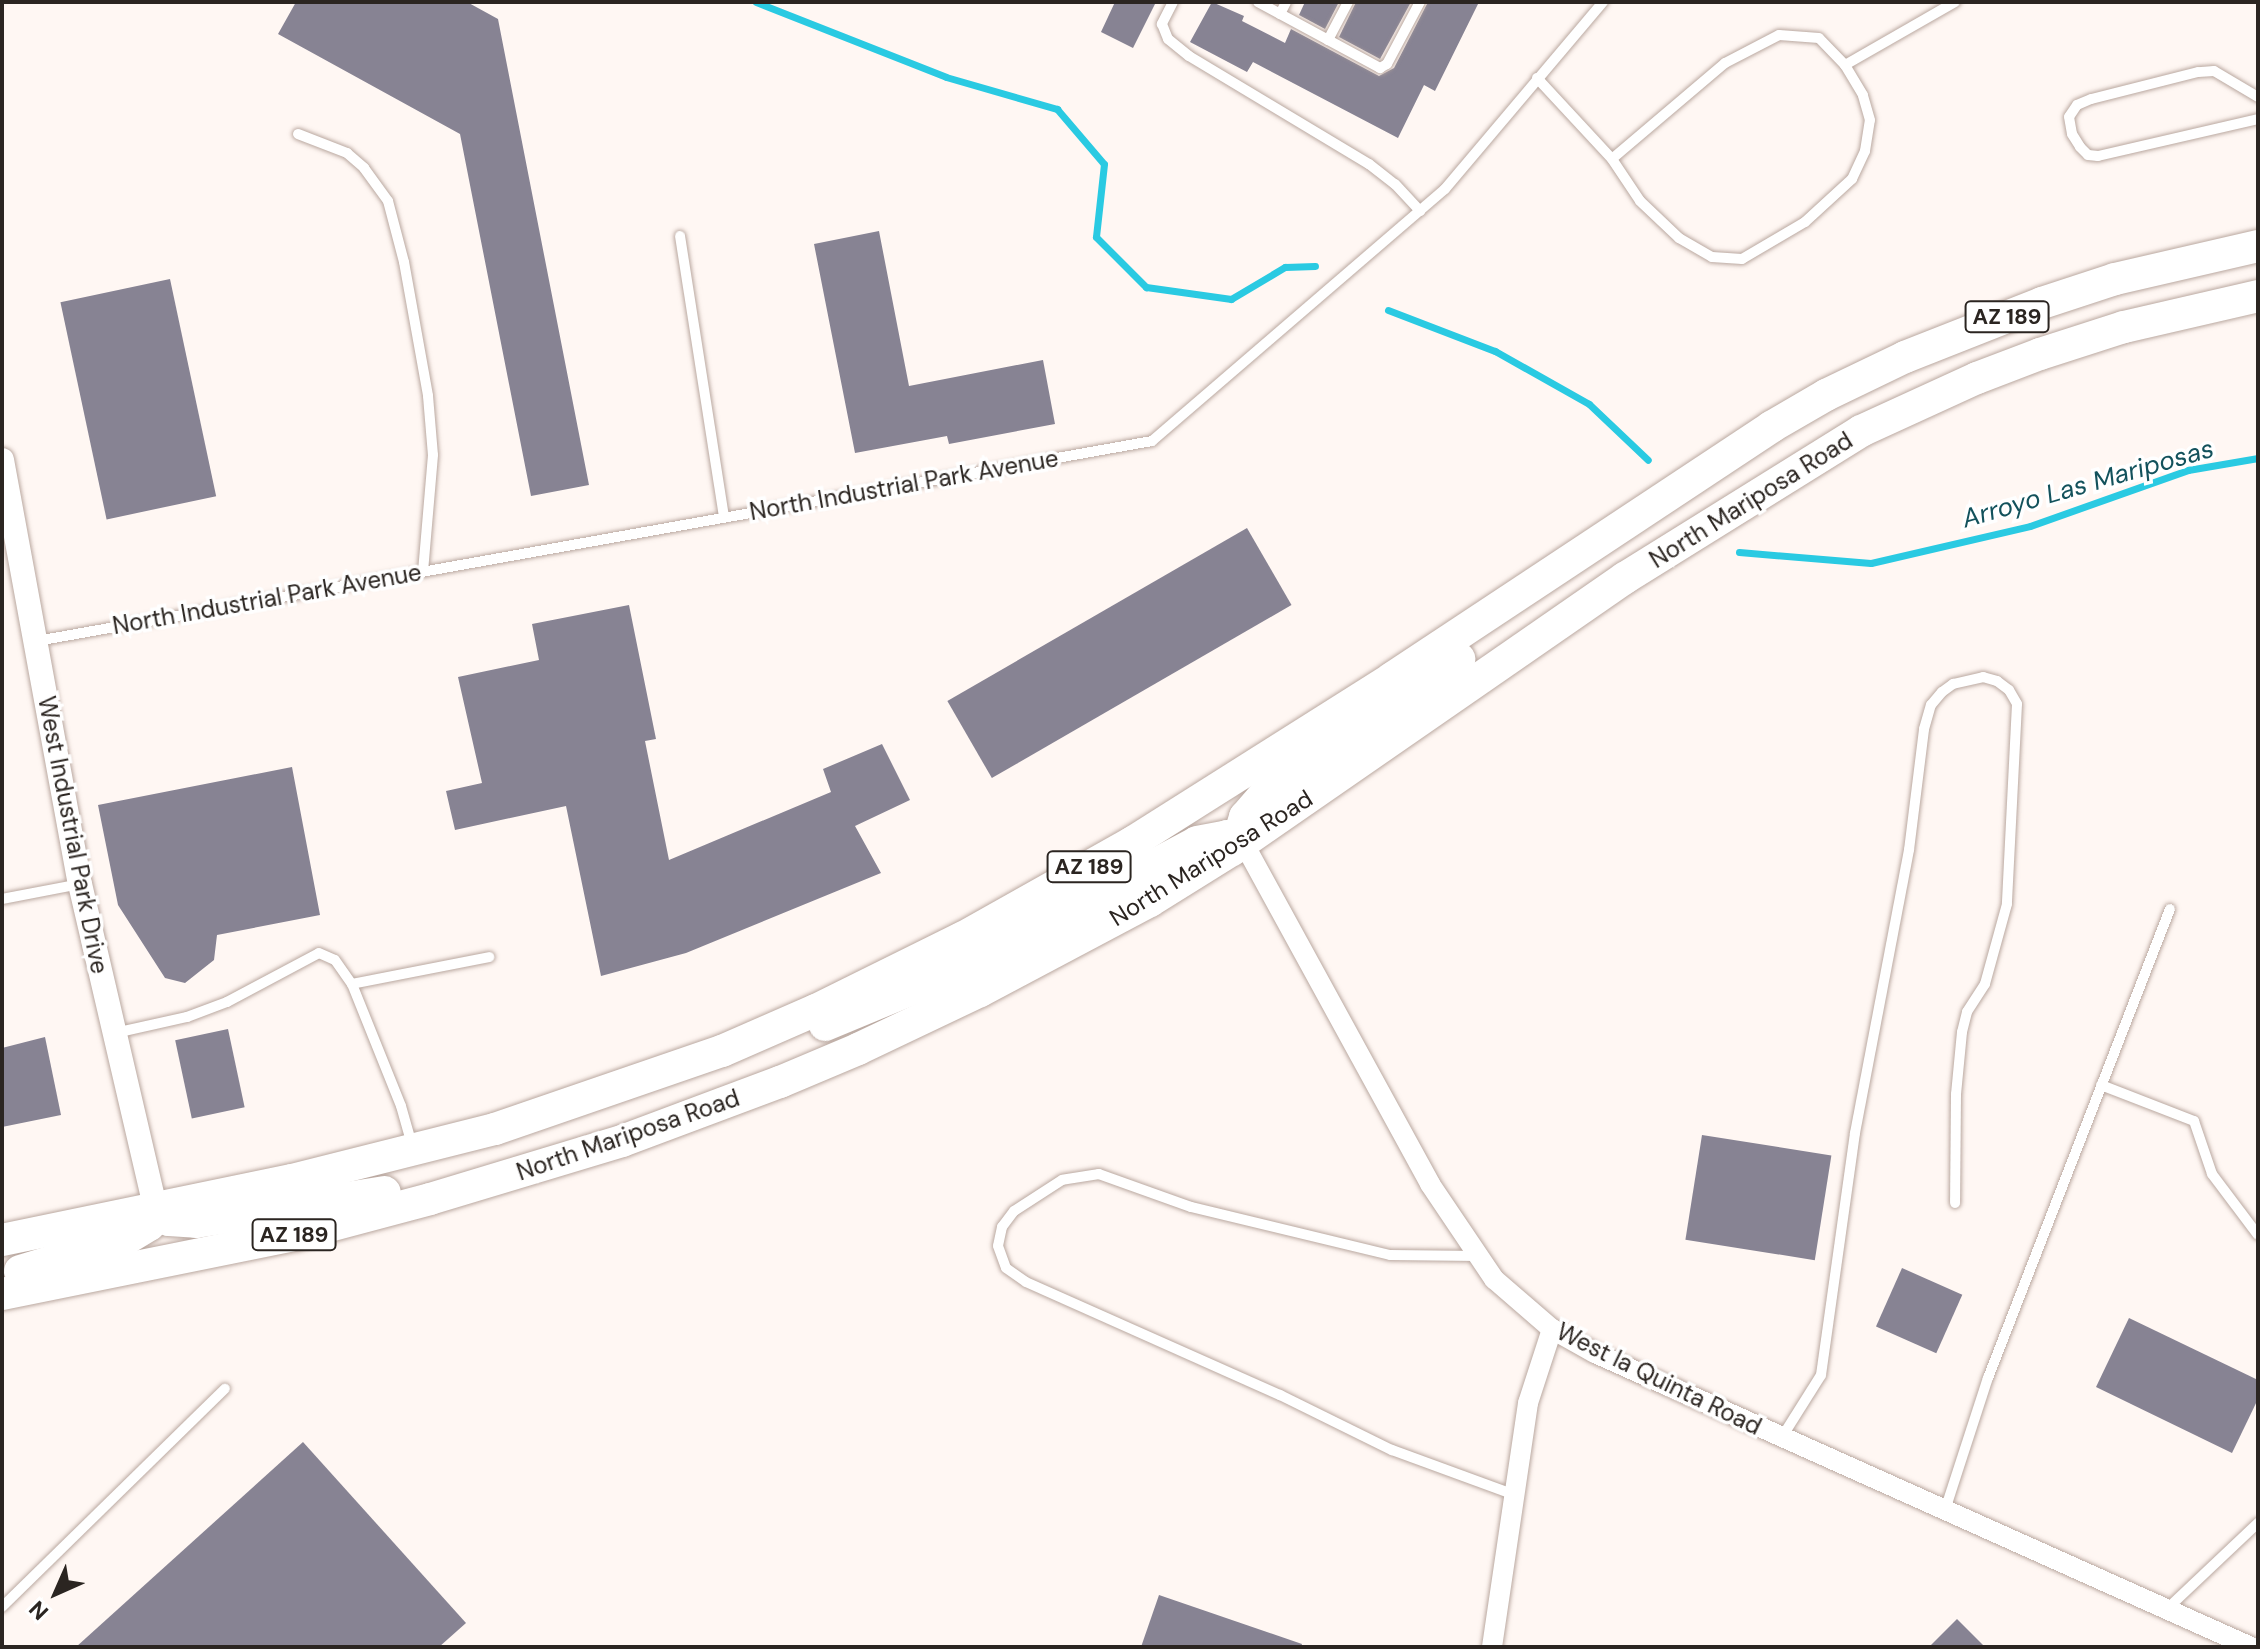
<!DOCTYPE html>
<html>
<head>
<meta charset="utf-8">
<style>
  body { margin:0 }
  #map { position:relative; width:2260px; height:1649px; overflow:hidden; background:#fff7f3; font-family:"DM Sans",sans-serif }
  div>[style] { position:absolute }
  .stream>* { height:7px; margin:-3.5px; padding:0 3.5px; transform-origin:3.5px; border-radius:3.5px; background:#2acae2 }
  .building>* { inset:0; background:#878393; transform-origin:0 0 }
  .roads { filter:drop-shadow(0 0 2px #baa8a0) drop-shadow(0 0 2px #baa8a0) }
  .service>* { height:10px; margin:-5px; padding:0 5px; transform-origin:5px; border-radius:5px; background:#fff }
  .minor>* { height:20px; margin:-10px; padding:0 10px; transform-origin:10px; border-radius:10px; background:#fff }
  .tertiary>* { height:24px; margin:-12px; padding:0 12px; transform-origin:12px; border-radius:12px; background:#fff }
  .trunk>* { height:32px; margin:-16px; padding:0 16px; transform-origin:16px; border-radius:16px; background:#fff }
  span { translate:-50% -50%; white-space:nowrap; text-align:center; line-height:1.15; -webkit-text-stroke:7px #fff; paint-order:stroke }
  .shield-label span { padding:2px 6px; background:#fff; border:2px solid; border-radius:6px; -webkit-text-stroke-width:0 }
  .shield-label { font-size:22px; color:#2b2521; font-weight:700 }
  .street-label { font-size:24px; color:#2b2521 }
  .water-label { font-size:26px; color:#13525c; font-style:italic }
  .frame { position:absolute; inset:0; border:4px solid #2b2521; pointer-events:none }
  .north { position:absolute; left:16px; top:1553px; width:80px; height:80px; -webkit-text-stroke:6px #fff; paint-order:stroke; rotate:225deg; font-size:22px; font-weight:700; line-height:32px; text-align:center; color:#2b2521 }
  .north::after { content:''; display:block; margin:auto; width:28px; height:36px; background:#2b2521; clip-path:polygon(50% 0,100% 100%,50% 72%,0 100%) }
</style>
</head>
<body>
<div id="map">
  <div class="stream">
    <i style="left:756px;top:2px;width:204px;rotate:21.5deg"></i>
    <i style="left:946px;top:77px;width:116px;rotate:16.1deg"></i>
    <i style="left:1057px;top:109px;width:72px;rotate:49.5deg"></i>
    <i style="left:1104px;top:164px;width:73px;rotate:96.3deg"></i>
    <i style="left:1096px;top:237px;width:71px;rotate:45deg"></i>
    <i style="left:1146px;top:287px;width:86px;rotate:8deg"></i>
    <i style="left:1231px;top:299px;width:63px;rotate:-30.7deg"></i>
    <i style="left:1285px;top:267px;width:30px;rotate:-2deg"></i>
    <i style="left:1388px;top:310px;width:115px;rotate:21deg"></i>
    <i style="left:1495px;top:351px;width:108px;rotate:29.4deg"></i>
    <i style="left:1589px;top:404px;width:81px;rotate:43.5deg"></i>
    <i style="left:1739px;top:552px;width:132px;rotate:4.8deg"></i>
    <i style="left:1871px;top:563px;width:163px;rotate:-13.1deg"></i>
    <i style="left:2030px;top:526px;width:168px;rotate:-19.5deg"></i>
    <i style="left:2188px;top:470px;width:71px;rotate:-9.7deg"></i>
  </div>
  <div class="building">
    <i style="clip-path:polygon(296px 2px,467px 2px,498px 19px,589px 485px,531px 496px,460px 134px,278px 34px)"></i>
    <i style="clip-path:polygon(1115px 2px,1156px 2px,1133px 48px,1101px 32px)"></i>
    <i style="clip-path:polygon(1212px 2px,1244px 16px,1242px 21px,1285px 43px,1291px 29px,1379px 76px,1394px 68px,1428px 2px,1479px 2px,1435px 91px,1424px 85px,1398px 138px,1253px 62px,1247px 72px,1190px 42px)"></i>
    <i style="clip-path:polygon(1305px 2px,1339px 2px,1325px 29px,1299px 15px)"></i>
    <i style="clip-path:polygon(1356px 2px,1411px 2px,1380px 59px,1339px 37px)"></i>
    <i style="clip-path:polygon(879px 231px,909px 386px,1043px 360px,1055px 424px,949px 444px,947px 436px,855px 453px,814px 244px)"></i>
    <i style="left:170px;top:279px;width:222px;height:112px;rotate:78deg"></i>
    <i style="left:1247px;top:528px;width:89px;height:346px;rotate:60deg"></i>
    <i style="clip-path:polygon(629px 605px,656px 739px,645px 741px,669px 860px,831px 792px,823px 769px,882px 744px,910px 800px,855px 826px,881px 873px,686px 953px,601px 976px,566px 806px,455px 830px,446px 791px,482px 783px,458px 677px,539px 660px,532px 624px)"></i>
    <i style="clip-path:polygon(292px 767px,320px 915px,217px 935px,214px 960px,185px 983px,165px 978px,118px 905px,98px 805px)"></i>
    <i style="left:228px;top:1029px;width:80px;height:54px;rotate:78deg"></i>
    <i style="clip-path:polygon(45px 1037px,61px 1115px,2px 1127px,2px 1048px)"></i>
    <i style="left:1702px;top:1135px;width:131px;height:106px;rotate:9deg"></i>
    <i style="left:1902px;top:1268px;width:66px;height:64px;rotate:24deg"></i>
    <i style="clip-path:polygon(2129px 1318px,2258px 1380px,2258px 1399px,2232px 1453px,2096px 1387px)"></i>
    <i style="clip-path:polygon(303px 1442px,466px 1623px,439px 1647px,76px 1647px)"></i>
    <i style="clip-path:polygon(1159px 1595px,1302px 1644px,1301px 1647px,1141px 1647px)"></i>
    <i style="clip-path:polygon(1957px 1619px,1985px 1647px,1929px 1647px)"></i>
  </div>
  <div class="roads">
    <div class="service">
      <i style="left:1173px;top:2px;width:25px;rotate:117deg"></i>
      <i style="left:1162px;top:24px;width:16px;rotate:68deg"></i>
      <i style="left:1168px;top:39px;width:27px;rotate:39deg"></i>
      <i style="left:1189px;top:56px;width:210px;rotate:31deg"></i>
      <i style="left:1369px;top:164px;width:33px;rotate:38deg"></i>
      <i style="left:1395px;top:184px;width:37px;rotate:47deg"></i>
      <i style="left:1258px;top:2px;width:139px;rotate:28.4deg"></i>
      <i style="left:1380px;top:68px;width:8px;rotate:-30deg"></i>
      <i style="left:1387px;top:64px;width:70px;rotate:-62deg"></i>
      <i style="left:1280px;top:14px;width:13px;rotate:-63deg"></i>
      <i style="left:1328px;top:40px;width:43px;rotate:-62.2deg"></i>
      <i style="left:1845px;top:65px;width:127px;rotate:-29.8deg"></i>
      <i style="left:1537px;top:78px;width:110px;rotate:47.2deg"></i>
      <i style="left:1612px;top:159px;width:50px;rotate:56.3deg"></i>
      <i style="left:1640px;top:201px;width:54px;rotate:43.5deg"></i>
      <i style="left:1679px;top:238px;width:38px;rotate:30deg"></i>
      <i style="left:1712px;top:257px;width:30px;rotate:4deg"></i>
      <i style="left:1742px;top:259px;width:73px;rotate:-30.4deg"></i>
      <i style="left:1805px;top:222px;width:64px;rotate:-42.5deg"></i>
      <i style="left:1852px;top:179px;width:31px;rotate:-65deg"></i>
      <i style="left:1865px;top:151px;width:31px;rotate:-81deg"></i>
      <i style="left:1870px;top:120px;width:26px;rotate:-106deg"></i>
      <i style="left:1863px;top:95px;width:35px;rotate:-121deg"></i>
      <i style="left:1845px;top:65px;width:37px;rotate:-134deg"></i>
      <i style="left:1819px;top:38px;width:40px;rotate:-175.7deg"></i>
      <i style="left:1779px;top:35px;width:61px;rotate:152.6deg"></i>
      <i style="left:1725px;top:63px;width:148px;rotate:139.7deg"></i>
      <i style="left:2258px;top:97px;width:51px;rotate:-149.4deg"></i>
      <i style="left:2214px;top:71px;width:16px;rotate:176deg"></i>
      <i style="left:2198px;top:72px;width:110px;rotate:165.8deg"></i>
      <i style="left:2091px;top:99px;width:15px;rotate:157deg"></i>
      <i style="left:2077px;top:105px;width:14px;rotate:124deg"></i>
      <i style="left:2069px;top:117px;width:17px;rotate:80deg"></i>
      <i style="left:2072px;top:134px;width:15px;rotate:58deg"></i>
      <i style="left:2080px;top:147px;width:11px;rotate:45deg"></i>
      <i style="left:2088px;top:155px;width:10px;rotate:6deg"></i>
      <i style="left:2098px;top:156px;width:164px;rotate:-13deg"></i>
      <i style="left:298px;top:134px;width:53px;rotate:21.2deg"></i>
      <i style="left:347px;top:153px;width:23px;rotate:41deg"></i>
      <i style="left:364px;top:168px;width:41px;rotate:54deg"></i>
      <i style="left:388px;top:201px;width:63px;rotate:75.3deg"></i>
      <i style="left:404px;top:262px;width:136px;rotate:79.8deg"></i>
      <i style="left:428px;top:396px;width:59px;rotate:85.2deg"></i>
      <i style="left:433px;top:455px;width:116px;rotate:94.9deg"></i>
      <i style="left:680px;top:236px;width:284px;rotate:81.1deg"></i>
      <i style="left:37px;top:641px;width:1133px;rotate:-10.17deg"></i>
      <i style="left:1152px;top:441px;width:386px;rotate:-40.7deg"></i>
      <i style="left:1445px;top:189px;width:245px;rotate:-49.8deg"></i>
      <i style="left:2px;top:899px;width:79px;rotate:-10.9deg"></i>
      <i style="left:352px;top:984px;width:140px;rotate:-11.1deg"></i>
      <i style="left:115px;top:1033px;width:74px;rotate:-12.5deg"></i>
      <i style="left:187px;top:1017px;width:43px;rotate:-20.6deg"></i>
      <i style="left:227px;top:1002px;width:104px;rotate:-28deg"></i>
      <i style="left:319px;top:953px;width:17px;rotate:24deg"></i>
      <i style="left:335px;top:960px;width:29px;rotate:55deg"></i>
      <i style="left:352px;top:984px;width:131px;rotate:68.1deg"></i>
      <i style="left:401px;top:1106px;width:41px;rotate:74.2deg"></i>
      <i style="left:2101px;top:1085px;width:100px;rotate:21.2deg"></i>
      <i style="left:2194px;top:1121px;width:56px;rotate:71.2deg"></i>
      <i style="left:2212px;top:1174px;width:76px;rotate:53deg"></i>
      <i style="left:1478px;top:1256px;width:88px;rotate:-179.3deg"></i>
      <i style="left:1390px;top:1255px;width:205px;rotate:-166.4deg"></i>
      <i style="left:1191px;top:1207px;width:98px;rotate:-160.3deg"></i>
      <i style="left:1099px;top:1174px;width:37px;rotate:171deg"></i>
      <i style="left:1062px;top:1180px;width:57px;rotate:147.1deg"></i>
      <i style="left:1014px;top:1211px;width:20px;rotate:127deg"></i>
      <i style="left:1002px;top:1227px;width:19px;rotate:102deg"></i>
      <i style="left:998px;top:1246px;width:23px;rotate:70deg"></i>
      <i style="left:1006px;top:1268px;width:24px;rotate:35deg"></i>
      <i style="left:1026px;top:1282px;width:278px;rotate:24deg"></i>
      <i style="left:1280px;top:1395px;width:125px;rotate:26.2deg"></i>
      <i style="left:1392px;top:1450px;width:131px;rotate:20.1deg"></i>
      <i style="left:1782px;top:1437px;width:73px;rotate:-57.8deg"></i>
      <i style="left:1821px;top:1375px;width:244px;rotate:-82deg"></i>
      <i style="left:1855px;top:1133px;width:288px;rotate:-79.2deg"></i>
      <i style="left:1909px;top:850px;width:122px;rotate:-82.9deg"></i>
      <i style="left:1924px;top:729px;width:25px;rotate:-74deg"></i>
      <i style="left:1931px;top:705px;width:17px;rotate:-50deg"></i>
      <i style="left:1942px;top:692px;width:14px;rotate:-36deg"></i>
      <i style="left:1953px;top:684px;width:31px;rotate:-13deg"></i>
      <i style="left:1983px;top:677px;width:15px;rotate:16deg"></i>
      <i style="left:1997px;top:681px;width:15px;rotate:37deg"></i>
      <i style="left:2009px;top:690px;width:16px;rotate:60deg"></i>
      <i style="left:2017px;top:704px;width:200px;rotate:92.9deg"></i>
      <i style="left:2007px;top:904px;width:83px;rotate:105.4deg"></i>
      <i style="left:1985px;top:984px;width:33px;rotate:123deg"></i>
      <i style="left:1967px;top:1012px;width:21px;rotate:104deg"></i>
      <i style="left:1962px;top:1032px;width:62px;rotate:95.5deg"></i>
      <i style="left:1956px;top:1094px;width:109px;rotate:90.5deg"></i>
      <i style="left:1945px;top:1510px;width:139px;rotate:-72deg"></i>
      <i style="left:1988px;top:1378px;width:503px;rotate:-68.79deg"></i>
      <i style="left:2px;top:1607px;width:312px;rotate:-44.4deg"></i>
      <i style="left:2167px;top:1609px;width:125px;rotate:-43.4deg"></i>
    </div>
    <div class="minor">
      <i style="left:1243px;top:842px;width:390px;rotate:61.3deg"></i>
      <i style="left:1430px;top:1184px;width:115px;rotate:56deg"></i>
      <i style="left:1494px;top:1279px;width:77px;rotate:40.8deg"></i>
      <i style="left:1552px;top:1329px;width:49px;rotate:29.2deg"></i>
      <i style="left:1595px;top:1353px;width:719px;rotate:24.14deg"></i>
      <i style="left:1492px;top:1647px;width:247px;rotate:-81.6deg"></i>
      <i style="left:1528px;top:1403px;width:78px;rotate:-72deg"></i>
    </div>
    <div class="tertiary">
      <i style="left:2px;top:460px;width:431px;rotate:79.6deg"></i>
      <i style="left:80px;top:884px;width:332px;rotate:76.9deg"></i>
    </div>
    <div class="trunk">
      <i style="left:1243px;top:842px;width:12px;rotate:-99deg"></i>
      <i style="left:1241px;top:830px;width:14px;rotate:-73deg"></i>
      <i style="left:1245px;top:817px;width:33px;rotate:-49deg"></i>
      <i style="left:1267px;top:792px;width:234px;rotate:-34.7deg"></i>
      <i style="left:825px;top:1025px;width:139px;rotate:-22.5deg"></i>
      <i style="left:953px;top:972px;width:276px;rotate:-28deg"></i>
      <i style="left:1197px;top:842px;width:31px;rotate:-11deg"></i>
      <i style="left:1227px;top:836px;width:17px;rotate:21deg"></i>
      <i style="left:155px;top:1207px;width:19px;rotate:43deg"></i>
      <i style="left:169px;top:1220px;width:27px;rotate:4deg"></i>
      <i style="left:196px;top:1222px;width:191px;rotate:-9deg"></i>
      <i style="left:2px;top:1240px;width:296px;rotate:-11.7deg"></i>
      <i style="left:292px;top:1180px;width:209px;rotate:-14.1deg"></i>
      <i style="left:495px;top:1129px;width:240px;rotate:-19deg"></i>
      <i style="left:722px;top:1051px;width:103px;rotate:-23.6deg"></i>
      <i style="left:816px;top:1010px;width:163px;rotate:-26.3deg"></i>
      <i style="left:962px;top:938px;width:196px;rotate:-29.3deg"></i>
      <i style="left:1133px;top:842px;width:307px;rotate:-32.3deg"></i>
      <i style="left:1392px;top:678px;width:455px;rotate:-33.5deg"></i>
      <i style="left:1771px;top:427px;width:64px;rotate:-30.2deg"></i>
      <i style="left:1826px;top:395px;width:88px;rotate:-25.7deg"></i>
      <i style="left:1905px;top:357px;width:147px;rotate:-21.5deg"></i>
      <i style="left:2042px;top:303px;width:77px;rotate:-18.2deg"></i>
      <i style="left:2115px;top:279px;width:147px;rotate:-13deg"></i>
      <i style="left:20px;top:1271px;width:111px;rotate:-16.8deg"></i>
      <i style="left:126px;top:1239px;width:27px;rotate:-31deg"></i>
      <i style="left:149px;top:1225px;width:19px;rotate:-72deg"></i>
      <i style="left:2px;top:1294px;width:299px;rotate:-11.4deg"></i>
      <i style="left:295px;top:1235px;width:140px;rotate:-14.9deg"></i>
      <i style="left:430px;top:1199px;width:201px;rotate:-16.8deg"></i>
      <i style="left:622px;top:1141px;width:169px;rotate:-20.5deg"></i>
      <i style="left:780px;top:1082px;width:85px;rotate:-22.9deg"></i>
      <i style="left:858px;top:1049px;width:135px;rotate:-25.4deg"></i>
      <i style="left:980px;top:991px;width:192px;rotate:-27.9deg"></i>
      <i style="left:1150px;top:901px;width:97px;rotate:-31.9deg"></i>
      <i style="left:1232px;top:850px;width:478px;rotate:-34.7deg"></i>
      <i style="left:1625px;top:578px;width:278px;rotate:-31.9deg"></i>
      <i style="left:1861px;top:431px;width:128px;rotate:-24.6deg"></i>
      <i style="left:1977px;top:378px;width:67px;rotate:-20.9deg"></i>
      <i style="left:2040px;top:354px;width:88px;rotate:-17.8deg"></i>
      <i style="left:2124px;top:327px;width:138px;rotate:-13deg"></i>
    </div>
  </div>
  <div class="shield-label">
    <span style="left:2007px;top:317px">AZ 189</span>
    <span style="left:1089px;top:867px">AZ 189</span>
    <span style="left:294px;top:1235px">AZ 189</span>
  </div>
  <div class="street-label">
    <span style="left:904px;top:485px;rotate:-10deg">North Industrial Park Avenue</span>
    <span style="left:1751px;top:500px;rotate:-32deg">North Mariposa Road</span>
    <span style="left:267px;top:599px;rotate:-10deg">North Industrial Park Avenue</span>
    <span style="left:73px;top:835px;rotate:79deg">West Industrial Park Drive</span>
    <span style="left:1211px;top:858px;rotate:-32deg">North Mariposa Road</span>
    <span style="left:628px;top:1135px;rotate:-19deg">North Mariposa Road</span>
    <span style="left:1659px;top:1379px;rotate:26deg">West la Quinta Road</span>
  </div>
  <div class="water-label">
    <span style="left:2088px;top:484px;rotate:-16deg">Arroyo Las Mariposas</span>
  </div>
  <div class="frame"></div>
  <div class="north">N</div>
</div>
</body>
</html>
